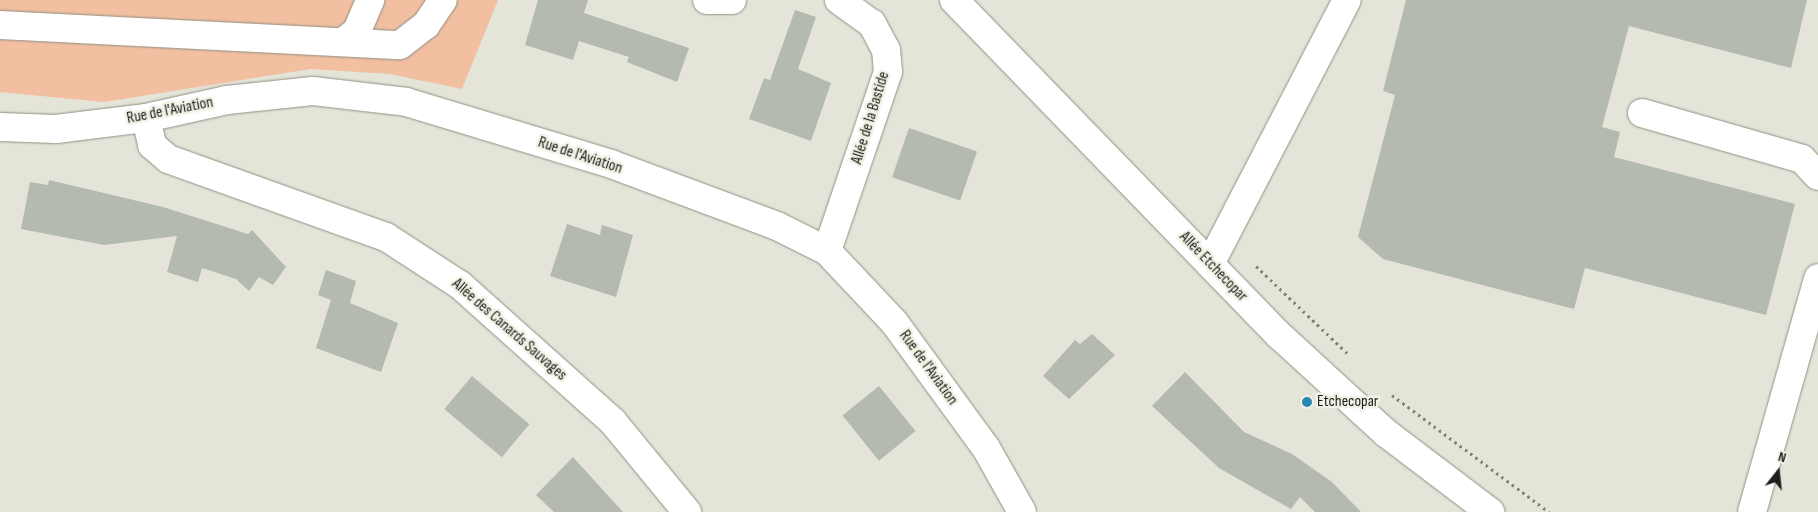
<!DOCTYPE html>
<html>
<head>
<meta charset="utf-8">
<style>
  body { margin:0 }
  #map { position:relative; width:1818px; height:512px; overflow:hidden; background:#e5e4d8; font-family:"Sofia Sans Condensed",sans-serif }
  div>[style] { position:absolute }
  .green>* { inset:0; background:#f2bfa1 }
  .building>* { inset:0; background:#b4baaf; transform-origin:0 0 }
  .path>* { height:3px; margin-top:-1.5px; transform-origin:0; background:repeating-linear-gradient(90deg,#82827a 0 2.5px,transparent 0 6.5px) }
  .roads { filter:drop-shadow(0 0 1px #909084) drop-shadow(0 0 1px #909084) }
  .minor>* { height:28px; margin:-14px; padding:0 14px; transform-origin:14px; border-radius:14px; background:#fff }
  .dots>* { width:14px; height:14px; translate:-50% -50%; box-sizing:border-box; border:2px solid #f2f1e5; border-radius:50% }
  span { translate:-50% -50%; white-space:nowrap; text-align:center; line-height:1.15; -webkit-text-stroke:5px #f2f1e5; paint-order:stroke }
  .street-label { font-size:16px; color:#1e1e1a }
  .poi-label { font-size:16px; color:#1e1e1a }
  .left { translate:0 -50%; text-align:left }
  .north { position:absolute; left:1753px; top:447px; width:50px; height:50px; -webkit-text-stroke:4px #f2f1e5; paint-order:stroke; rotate:16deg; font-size:14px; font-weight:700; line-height:20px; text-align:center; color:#1e1e1a }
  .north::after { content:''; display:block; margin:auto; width:18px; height:22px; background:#1e1e1a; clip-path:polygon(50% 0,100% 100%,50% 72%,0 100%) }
</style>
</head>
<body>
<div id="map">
  <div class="green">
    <i style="clip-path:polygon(0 0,498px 0,462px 89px,390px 74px,311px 69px,104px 102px,0 92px)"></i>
  </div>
  <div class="building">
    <i style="clip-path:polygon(538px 0,588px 0,584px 13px,689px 48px,677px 82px,627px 62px,629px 57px,579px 41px,573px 60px,525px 45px)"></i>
    <i style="clip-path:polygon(1406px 0,1807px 0,1791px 68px,1629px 26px,1602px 127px,1620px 132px,1614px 157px,1795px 204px,1766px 315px,1585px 268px,1574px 309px,1383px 259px,1358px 237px,1395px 95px,1383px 91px)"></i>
    <i style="clip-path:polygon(795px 10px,816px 17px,798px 69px,831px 83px,811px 141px,749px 119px,764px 78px,770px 80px)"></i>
    <i style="left:909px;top:128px;width:72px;height:52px;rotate:19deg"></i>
    <i style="clip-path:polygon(49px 180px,163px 207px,248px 234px,252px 230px,286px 267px,273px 285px,259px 277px,249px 291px,236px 279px,202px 268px,198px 282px,167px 272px,177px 236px,104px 245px,21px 229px,30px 182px,48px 185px)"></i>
    <i style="clip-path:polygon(567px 224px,600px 235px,602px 225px,633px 235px,616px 297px,550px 276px)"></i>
    <i style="clip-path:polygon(326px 270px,356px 281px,350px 303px,398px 323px,381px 372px,316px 348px,331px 300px,318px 295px)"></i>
    <i style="clip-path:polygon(1092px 334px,1115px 355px,1069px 399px,1043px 376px,1075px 340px,1080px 344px)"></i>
    <i style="clip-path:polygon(1185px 372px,1244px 432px,1292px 454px,1332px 482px,1361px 512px,1315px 512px,1300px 497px,1291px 509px,1219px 468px,1152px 406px)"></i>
    <i style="left:472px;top:376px;width:75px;height:43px;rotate:40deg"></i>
    <i style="left:879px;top:386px;width:58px;height:47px;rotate:51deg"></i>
    <i style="clip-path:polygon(573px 457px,623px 512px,554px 512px,536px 495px)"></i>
  </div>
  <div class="path">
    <i style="left:1256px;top:266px;width:129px;rotate:43.7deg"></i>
    <i style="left:1392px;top:395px;width:196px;rotate:36.7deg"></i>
  </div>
  <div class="roads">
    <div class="minor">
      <i style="left:707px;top:0;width:25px"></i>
      <i style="left:954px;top:0;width:468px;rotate:45.9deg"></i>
      <i style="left:1280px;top:336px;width:144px;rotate:42.5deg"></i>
      <i style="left:1386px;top:433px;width:131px;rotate:37.2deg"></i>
      <i style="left:0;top:25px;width:400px;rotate:2.9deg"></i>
      <i style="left:400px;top:45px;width:33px;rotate:-38deg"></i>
      <i style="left:426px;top:25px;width:30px;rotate:-56deg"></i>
      <i style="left:343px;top:42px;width:18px;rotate:-38deg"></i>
      <i style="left:357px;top:31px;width:34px;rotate:-67deg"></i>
      <i style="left:1642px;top:113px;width:166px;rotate:16deg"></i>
      <i style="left:1802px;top:159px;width:23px;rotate:47deg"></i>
      <i style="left:146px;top:118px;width:28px;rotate:77deg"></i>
      <i style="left:152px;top:145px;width:21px;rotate:41deg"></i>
      <i style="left:168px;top:159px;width:232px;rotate:19.7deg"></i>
      <i style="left:386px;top:237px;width:88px;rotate:33deg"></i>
      <i style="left:460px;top:285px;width:205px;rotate:41.8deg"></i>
      <i style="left:613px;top:422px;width:117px;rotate:50.6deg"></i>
      <i style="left:0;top:127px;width:56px;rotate:2deg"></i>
      <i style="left:56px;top:129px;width:91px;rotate:-7deg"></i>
      <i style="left:146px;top:118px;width:83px;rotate:-12.5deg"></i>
      <i style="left:227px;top:100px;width:86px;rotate:-6deg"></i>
      <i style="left:313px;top:91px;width:94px;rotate:6.7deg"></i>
      <i style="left:406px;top:102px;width:214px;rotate:16.8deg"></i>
      <i style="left:611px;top:164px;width:177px;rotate:20.5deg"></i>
      <i style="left:777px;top:226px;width:56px;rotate:26.6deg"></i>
      <i style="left:827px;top:251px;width:98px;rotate:46.7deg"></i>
      <i style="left:894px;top:322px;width:156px;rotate:53.9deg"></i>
      <i style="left:986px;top:448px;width:73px;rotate:60.6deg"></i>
      <i style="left:827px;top:251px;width:189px;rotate:-71.2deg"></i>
      <i style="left:888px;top:72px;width:22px;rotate:-95deg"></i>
      <i style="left:886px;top:50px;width:30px;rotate:-118deg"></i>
      <i style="left:872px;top:24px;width:41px;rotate:-144deg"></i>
      <i style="left:1210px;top:264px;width:297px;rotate:-62.6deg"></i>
      <i style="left:1752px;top:512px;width:243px;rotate:-74.2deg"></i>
    </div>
  </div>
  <div class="dots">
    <i style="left:1307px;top:402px;background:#2a87b4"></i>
  </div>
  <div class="street-label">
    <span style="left:170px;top:111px;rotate:-11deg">Rue de l'Aviation</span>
    <span style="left:871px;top:118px;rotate:-73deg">Allée de la Bastide</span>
    <span style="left:580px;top:156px;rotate:18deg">Rue de l'Aviation</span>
    <span style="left:1213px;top:267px;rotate:46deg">Allée Etchecopar</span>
    <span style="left:509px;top:330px;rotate:41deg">Allée des Canards Sauvages</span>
    <span style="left:928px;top:368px;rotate:54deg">Rue de l'Aviation</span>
  </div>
  <div class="poi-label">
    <span class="left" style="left:1317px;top:402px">Etchecopar</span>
  </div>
  <div class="north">N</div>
</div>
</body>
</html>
